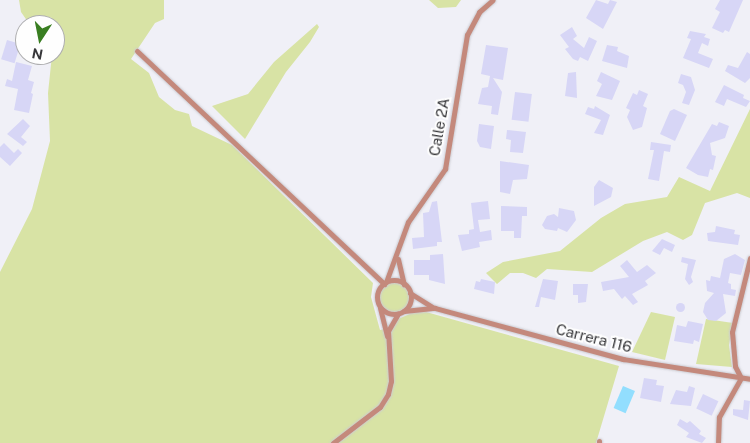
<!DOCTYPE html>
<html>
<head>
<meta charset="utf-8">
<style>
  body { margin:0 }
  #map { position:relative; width:750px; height:443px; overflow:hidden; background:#f0f0f7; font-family:"Public Sans",sans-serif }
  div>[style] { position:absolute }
  .green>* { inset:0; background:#d8e3a5 }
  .round { border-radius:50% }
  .water>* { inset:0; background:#92defe; transform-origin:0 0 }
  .building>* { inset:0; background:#d7d6f6; transform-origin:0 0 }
  .roads { filter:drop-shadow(0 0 1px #cbcbd1) drop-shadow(0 0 1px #cbcbd1) }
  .street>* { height:5px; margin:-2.5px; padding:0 2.5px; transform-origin:2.5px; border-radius:2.5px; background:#c4897c }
  .street>.ring { margin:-2.5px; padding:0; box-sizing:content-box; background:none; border:5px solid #c4897c; border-radius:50% }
  span { translate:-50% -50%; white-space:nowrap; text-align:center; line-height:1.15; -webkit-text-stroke:4px #fefefe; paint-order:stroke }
  .street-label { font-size:15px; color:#37373a }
  .north { position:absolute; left:15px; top:15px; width:50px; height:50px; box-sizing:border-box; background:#fefefe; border:1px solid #aeaeb0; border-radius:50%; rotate:191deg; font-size:14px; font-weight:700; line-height:20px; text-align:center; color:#37373a }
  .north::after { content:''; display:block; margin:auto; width:18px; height:22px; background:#397e21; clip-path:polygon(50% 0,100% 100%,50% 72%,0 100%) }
</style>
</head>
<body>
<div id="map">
  <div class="green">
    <i style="clip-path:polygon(19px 0,164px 0,164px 19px,155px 23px,131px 59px,149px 73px,159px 97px,175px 110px,189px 114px,192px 126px,232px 145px,373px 283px,371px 297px,380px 330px,394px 327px,398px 319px,419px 310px,619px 366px,596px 443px,0 443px,0 272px,32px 209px,50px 141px,48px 93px,52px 55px,55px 55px,55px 25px,50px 22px,30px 25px,21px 12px)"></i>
    <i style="clip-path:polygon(429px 0,461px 0,456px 7px,438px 8px)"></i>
    <i style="clip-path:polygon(317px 24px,319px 27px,310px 42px,286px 72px,245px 139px,212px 106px,248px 94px,274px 62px)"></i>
    <i style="clip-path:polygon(750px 109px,750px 198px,737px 193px,705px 203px,692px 235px,683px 240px,667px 232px,643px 241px,592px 272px,547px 269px,536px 278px,523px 273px,510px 273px,497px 284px,486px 273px,503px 262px,560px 251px,601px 218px,625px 204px,667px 197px,679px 177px,710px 191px)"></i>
    <i class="round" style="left:377px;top:280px;width:34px;height:34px"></i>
    <i style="clip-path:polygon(651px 312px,675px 317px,665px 360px,632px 352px)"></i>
    <i style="clip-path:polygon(706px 319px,733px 323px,729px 345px,732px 367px,696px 364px)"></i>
  </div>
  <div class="water">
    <i style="left:623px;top:386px;width:13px;height:24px;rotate:23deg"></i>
  </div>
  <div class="building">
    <i style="clip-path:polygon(596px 0,608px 4px,610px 0,617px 2px,603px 29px,586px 18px)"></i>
    <i style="clip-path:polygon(720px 0,743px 0,729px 32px,725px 30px,723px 33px,712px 28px,720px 12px,715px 9px)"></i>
    <i style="clip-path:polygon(572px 27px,577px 36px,573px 39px,584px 48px,589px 37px,597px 41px,588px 61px,580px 57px,578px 61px,573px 59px,565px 49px,569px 47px,560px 35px)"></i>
    <i style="clip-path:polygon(690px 31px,706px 34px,704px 37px,710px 39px,708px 46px,702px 43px,698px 53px,713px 59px,709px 68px,683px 58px,691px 39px,687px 38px)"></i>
    <i style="left:7px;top:40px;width:14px;height:20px;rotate:17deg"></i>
    <i style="clip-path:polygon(486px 45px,508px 48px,503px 80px,493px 78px,502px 92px,498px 115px,491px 114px,492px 106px,478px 104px,482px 88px,488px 87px,490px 76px,481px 74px)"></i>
    <i style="clip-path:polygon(607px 45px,618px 47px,617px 51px,629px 56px,627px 68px,602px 61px)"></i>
    <i style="clip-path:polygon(747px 52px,750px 54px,750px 78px,745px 83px,725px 71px,728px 65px,738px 68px)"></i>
    <i style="clip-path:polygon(16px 62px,32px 66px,28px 80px,34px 82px,31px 93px,33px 94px,29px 113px,14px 110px,18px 89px,5px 86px,7px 79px,12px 81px)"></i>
    <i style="clip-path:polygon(576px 72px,577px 98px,565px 96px,568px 73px)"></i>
    <i style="clip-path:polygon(601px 72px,620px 81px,612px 100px,596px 96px,602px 84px,597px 81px)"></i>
    <i style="clip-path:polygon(681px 74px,691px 77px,695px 90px,689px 105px,682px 103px,686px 92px,683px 85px,678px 83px)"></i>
    <i style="clip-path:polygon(724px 85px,744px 95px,743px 98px,750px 101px,746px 107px,727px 99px,724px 106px,715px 102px)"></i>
    <i style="clip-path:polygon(639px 90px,648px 94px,643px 106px,647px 108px,642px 127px,633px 130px,627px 117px,630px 110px,626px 108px,633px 93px,637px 95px)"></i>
    <i style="left:515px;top:92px;width:17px;height:28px;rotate:7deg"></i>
    <i style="clip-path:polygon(595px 106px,610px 115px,603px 135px,594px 133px,601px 120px,585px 114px,588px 107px,594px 109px)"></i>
    <i style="clip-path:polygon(674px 109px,687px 115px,675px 141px,660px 134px,670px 111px)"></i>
    <i style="clip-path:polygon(23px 119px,30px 126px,21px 137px,27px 142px,23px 146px,7px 134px)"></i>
    <i style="clip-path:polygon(719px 122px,729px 126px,725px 138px,710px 143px,712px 155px,716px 156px,713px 170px,710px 169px,708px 177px,698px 175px,686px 168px,712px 124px,717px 126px)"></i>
    <i style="clip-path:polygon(479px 124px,494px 126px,491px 149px,480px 147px,477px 141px)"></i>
    <i style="clip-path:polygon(507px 130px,526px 132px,523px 153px,510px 152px,511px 140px,506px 139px)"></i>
    <i style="clip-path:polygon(651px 142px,671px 145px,670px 152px,664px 151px,659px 181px,648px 179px,654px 150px,650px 150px)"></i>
    <i style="clip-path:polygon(4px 143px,14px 153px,18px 149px,22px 153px,10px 166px,0 157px,0 147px)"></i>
    <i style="clip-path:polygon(500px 161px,529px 165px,527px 179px,513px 180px,510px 194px,500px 192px)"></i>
    <i style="clip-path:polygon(599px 180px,613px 188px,611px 197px,594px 206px,594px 187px)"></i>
    <i style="clip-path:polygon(437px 201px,442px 242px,437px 242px,437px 246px,413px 249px,412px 238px,424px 237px,423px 213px,429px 212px,432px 202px)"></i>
    <i style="clip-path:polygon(488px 201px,490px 219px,478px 220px,480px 232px,491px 230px,492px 240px,479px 242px,480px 247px,462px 251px,458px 235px,469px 234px,469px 230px,474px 229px,471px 203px)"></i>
    <i style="clip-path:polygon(501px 206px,527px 207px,527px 216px,522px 216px,521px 238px,514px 238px,514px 231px,501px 231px)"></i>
    <i style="clip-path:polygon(559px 208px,574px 211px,576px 220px,567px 232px,558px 228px,557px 231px,545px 229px,542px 225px,547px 216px,554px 214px,558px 217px)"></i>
    <i style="clip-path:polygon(716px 226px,735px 230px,734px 234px,740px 235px,738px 245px,708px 241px,707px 233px,715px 232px)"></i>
    <i style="clip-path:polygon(662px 239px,675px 245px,672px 252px,664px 248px,660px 255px,652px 251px)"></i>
    <i style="clip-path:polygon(443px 254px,445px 284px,429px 280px,429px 275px,414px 275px,414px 260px,430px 260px,430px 255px)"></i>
    <i style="clip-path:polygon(735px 254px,745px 260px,741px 275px,730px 273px,728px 283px,731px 284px,731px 289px,736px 290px,735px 296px,723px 294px,726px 313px,716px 321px,708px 320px,703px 312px,705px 303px,714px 293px,707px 291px,706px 280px,710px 281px,711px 276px,720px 278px,724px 259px)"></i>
    <i style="clip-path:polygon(682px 257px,696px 260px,691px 277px,693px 282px,689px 285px,685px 279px,688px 264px,681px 262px)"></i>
    <i style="clip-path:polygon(627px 260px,637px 272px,647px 265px,656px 273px,645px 281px,648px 285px,632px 294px,638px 302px,633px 305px,625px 296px,622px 299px,614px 289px,603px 291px,601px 282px,629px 277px,620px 266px)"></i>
    <i style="clip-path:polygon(481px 279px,495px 282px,494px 294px,474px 289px,476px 281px,480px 282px)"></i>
    <i style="clip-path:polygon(543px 279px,558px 281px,555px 300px,541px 297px,539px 307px,535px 307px)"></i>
    <i style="clip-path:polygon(573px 284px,588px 284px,586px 302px,578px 303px,578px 295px,573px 295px)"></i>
    <i class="round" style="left:675.5px;top:302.5px;width:9px;height:9px"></i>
    <i style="clip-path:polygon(688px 321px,703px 324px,699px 342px,694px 340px,693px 344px,674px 341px,677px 325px,686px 327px)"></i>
    <i style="clip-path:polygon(644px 378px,657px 380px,656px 385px,664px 386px,661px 402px,640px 398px)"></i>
    <i style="clip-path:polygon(689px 386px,695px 388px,691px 406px,670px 404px,676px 390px,687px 392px)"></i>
    <i style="left:703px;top:394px;width:17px;height:16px;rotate:25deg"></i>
    <i style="clip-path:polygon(744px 400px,750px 401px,748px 420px,733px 415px,733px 409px,743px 410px)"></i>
    <i style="clip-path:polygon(680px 419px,687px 423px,690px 421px,701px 431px,699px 434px,706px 438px,702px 443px,686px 437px,689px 433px,677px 425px)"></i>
  </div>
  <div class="roads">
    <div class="street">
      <i style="left:137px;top:51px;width:340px;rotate:43.3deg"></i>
      <i style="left:398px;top:259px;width:26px;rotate:77deg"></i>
      <i class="ring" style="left:377px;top:280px;width:29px;height:29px"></i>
      <i style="left:386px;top:282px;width:64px;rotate:-69.9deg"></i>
      <i style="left:408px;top:222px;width:65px;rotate:-55.1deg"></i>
      <i style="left:445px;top:169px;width:136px;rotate:-80.7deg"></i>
      <i style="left:467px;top:35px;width:26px;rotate:-62deg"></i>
      <i style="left:479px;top:12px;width:18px;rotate:-41deg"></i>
      <i style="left:410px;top:293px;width:26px;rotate:32deg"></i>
      <i style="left:380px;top:308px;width:29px;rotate:76deg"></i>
      <i style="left:404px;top:311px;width:31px;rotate:-6deg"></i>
      <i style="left:435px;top:308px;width:195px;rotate:15.2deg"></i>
      <i style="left:623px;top:359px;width:129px;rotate:8.9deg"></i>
      <i style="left:599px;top:441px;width:2px;rotate:90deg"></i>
      <i style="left:333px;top:443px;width:59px;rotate:-37.5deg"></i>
      <i style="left:380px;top:407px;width:15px;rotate:-58deg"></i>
      <i style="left:388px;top:394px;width:13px;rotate:-77deg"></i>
      <i style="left:391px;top:381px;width:50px;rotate:-93.4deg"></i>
      <i style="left:388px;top:331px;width:20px;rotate:-60deg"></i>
      <i style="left:718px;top:443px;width:26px;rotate:-88deg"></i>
      <i style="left:719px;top:417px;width:45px;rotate:-60.6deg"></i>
      <i style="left:741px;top:378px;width:13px;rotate:-117deg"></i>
      <i style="left:735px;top:366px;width:34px;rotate:-95deg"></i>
      <i style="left:732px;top:332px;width:76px;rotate:-76.3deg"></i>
    </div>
  </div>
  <div class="street-label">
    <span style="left:439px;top:127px;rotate:-80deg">Calle 2A</span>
    <span style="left:594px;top:338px;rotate:14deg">Carrera 116</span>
  </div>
  <div class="north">N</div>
</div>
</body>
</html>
